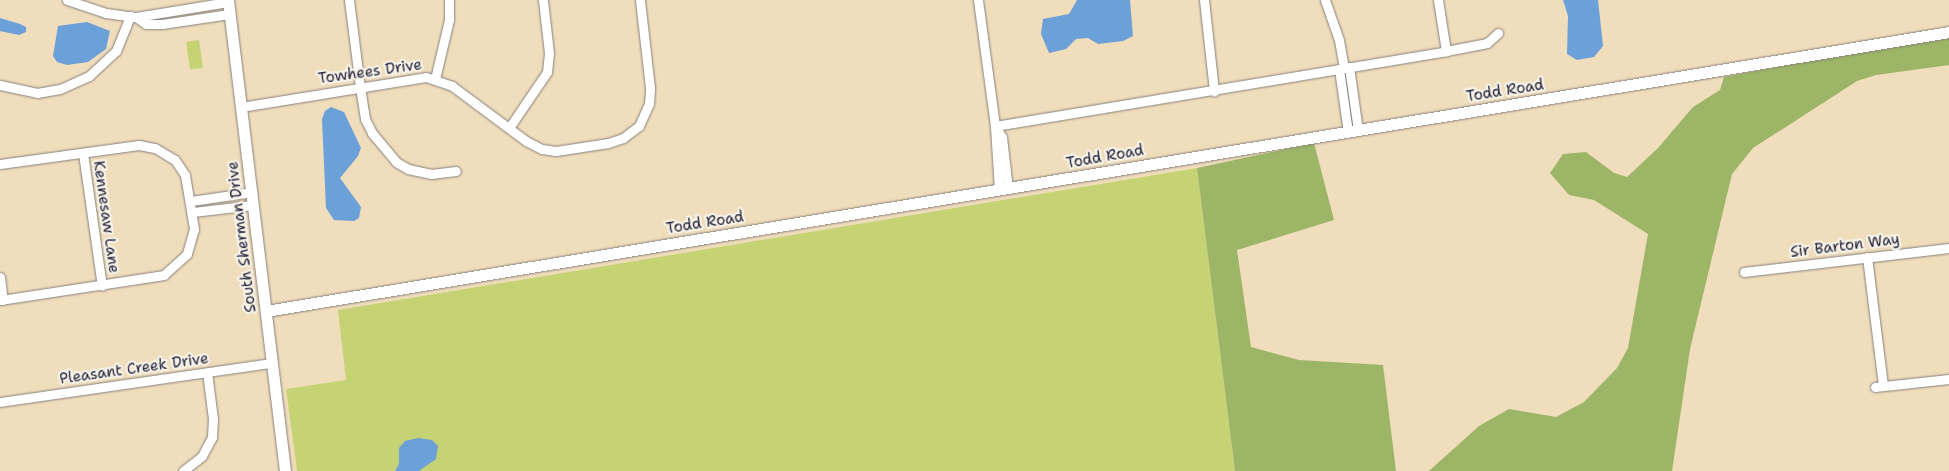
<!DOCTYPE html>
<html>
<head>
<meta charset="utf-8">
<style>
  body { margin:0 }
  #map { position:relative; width:1949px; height:471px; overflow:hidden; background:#efddbc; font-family:"Shantell Sans",sans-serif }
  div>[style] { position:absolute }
  .green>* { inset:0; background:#c6d375; transform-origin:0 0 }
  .forest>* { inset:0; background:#9cb566 }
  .water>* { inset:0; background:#6ba0d8 }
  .roads { filter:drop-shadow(0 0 1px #88807c) drop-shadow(0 0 1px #88807c) }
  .minor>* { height:9px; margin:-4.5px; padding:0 4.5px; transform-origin:4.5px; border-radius:4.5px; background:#fff }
  .tertiary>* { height:11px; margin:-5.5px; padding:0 5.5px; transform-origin:5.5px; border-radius:5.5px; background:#fff }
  span { translate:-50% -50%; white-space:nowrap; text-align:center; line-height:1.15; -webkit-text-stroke:4.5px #f7f3e8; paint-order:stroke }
  .street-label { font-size:15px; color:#22223b }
</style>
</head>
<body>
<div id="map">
  <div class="green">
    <i style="left:199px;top:40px;width:28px;height:13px;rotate:82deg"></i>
    <i style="clip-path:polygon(1197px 168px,1235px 471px,297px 471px,286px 389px,346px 380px,338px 310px)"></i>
  </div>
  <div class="forest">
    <i style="clip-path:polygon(1949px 26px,1949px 65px,1876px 75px,1857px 81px,1753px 148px,1732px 174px,1690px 349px,1672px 471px,1429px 471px,1479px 426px,1509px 409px,1556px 417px,1584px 402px,1617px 368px,1628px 348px,1648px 234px,1594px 200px,1569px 195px,1550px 173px,1563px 154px,1586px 152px,1614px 173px,1627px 177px,1658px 148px,1693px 107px,1720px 90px,1724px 77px,1941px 36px)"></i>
    <i style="clip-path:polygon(1314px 143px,1334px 220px,1237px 250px,1251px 347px,1299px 360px,1383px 365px,1396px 471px,1235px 471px,1197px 168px)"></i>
  </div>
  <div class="water">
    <i style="clip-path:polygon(1077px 0,1130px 0,1133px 36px,1123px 41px,1098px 44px,1088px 38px,1076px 39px,1066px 49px,1049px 53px,1041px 34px,1043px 19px,1069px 14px)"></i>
    <i style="clip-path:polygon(1563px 0,1598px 0,1603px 46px,1594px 57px,1577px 60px,1567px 54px,1568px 16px)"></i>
    <i style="clip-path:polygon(0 18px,20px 24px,26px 27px,26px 32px,19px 35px,0 31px)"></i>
    <i style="clip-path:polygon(87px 22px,110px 31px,106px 49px,88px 62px,67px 65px,57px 62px,53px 56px,58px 26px)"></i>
    <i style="clip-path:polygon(331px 107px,344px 112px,361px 148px,358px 156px,340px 178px,361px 207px,359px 218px,354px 221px,334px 220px,326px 208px,322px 119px,325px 111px)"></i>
    <i style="clip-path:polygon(418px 438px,432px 440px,438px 446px,436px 459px,419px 471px,395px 471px,399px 464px,399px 448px,405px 441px)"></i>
  </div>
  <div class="roads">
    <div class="minor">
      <i style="left:67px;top:0;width:41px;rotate:18.4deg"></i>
      <i style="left:106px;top:13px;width:30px;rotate:8deg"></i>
      <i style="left:136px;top:17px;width:93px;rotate:-9.3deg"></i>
      <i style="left:349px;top:0;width:88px;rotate:82.8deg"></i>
      <i style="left:360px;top:87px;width:32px;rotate:81deg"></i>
      <i style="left:365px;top:119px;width:16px;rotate:63deg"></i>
      <i style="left:372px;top:133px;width:38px;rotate:50deg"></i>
      <i style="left:396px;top:162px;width:14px;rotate:30deg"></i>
      <i style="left:408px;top:169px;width:24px;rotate:12deg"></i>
      <i style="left:431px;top:174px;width:25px;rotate:-7deg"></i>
      <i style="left:978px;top:0;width:127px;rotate:82.3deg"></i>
      <i style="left:995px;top:126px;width:457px;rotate:-9.4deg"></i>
      <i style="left:1204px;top:0;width:92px;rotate:83.7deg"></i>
      <i style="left:1325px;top:0;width:42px;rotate:70.7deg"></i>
      <i style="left:1339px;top:40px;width:28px;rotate:80deg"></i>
      <i style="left:1438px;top:0;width:52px;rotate:81.1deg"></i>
      <i style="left:1446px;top:51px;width:42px;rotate:-11deg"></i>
      <i style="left:1487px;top:43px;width:15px;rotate:-42deg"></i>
      <i style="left:136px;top:17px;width:12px;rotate:35deg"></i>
      <i style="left:146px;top:24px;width:16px"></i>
      <i style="left:162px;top:24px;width:68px;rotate:-8.5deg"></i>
      <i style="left:1349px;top:67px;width:64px;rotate:81.9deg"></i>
      <i style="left:1339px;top:69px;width:64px;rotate:81.9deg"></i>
      <i style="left:435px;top:79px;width:61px;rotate:-76.7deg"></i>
      <i style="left:449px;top:20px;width:20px;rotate:-90deg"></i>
      <i style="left:0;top:85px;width:38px;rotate:12deg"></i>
      <i style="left:37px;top:93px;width:23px;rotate:-10deg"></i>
      <i style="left:60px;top:89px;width:32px;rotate:-24deg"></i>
      <i style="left:89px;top:76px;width:37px;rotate:-43deg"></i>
      <i style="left:116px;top:51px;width:38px;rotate:-68deg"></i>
      <i style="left:241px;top:107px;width:187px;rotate:-9.2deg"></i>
      <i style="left:426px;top:77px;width:28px;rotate:19deg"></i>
      <i style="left:452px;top:86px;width:92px;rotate:36.6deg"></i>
      <i style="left:526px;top:141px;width:18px;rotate:27deg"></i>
      <i style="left:542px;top:149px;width:14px;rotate:8deg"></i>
      <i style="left:556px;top:151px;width:53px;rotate:-8.7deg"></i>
      <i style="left:608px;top:143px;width:16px;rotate:-18deg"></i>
      <i style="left:623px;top:138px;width:20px;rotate:-37deg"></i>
      <i style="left:639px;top:126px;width:24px;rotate:-66deg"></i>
      <i style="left:649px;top:104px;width:16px;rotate:-86deg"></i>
      <i style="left:650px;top:88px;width:89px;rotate:-96.5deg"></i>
      <i style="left:509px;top:128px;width:68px;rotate:-55.8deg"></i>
      <i style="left:547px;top:72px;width:19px;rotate:-84deg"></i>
      <i style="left:549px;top:53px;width:53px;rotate:-96.5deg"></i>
      <i style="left:83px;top:153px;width:134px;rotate:81.9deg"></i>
      <i style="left:0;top:164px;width:140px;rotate:-7.8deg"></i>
      <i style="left:139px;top:145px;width:16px;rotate:11deg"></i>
      <i style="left:155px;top:148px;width:23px;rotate:31deg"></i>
      <i style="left:175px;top:160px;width:18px;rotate:56deg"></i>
      <i style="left:185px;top:175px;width:55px;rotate:80.5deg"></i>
      <i style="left:194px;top:229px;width:26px;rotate:106deg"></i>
      <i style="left:187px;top:254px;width:31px;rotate:138deg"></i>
      <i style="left:164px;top:275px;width:166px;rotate:171.3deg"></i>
      <i style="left:999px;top:190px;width:64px;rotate:-93.6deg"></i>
      <i style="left:995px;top:126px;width:13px;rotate:58deg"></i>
      <i style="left:1002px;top:137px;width:52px;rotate:83.4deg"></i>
      <i style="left:191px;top:201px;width:62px;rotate:-8.4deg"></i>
      <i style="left:193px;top:212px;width:60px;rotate:-6.7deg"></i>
      <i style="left:1867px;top:257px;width:130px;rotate:82.9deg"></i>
      <i style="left:1744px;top:272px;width:206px;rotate:-6.7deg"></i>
      <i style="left:0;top:277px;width:23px;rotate:83deg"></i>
      <i style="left:1875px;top:387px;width:74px;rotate:-6.2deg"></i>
      <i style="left:0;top:402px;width:275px;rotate:-8.2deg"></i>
      <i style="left:183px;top:471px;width:24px;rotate:-38deg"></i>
      <i style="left:202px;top:456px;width:21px;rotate:-62deg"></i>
      <i style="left:212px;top:437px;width:18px;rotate:-87deg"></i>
      <i style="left:213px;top:419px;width:47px;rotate:-97.3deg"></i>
    </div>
    <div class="tertiary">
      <i style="left:228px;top:0;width:474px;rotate:83.1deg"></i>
      <i style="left:266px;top:311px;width:1706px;rotate:-9.41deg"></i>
    </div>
  </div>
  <div class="street-label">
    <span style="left:370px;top:72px;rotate:-8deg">Towhees Drive</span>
    <span style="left:1505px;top:91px;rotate:-9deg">Todd Road</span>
    <span style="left:1105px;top:157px;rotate:-10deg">Todd Road</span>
    <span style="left:106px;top:217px;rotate:82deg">Kennesaw Lane</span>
    <span style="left:705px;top:223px;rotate:-9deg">Todd Road</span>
    <span style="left:242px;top:237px;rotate:-97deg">South Sherman Drive</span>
    <span style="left:1845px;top:246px;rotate:-7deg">Sir Barton Way</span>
    <span style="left:134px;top:369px;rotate:-8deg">Pleasant Creek Drive</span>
  </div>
</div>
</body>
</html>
